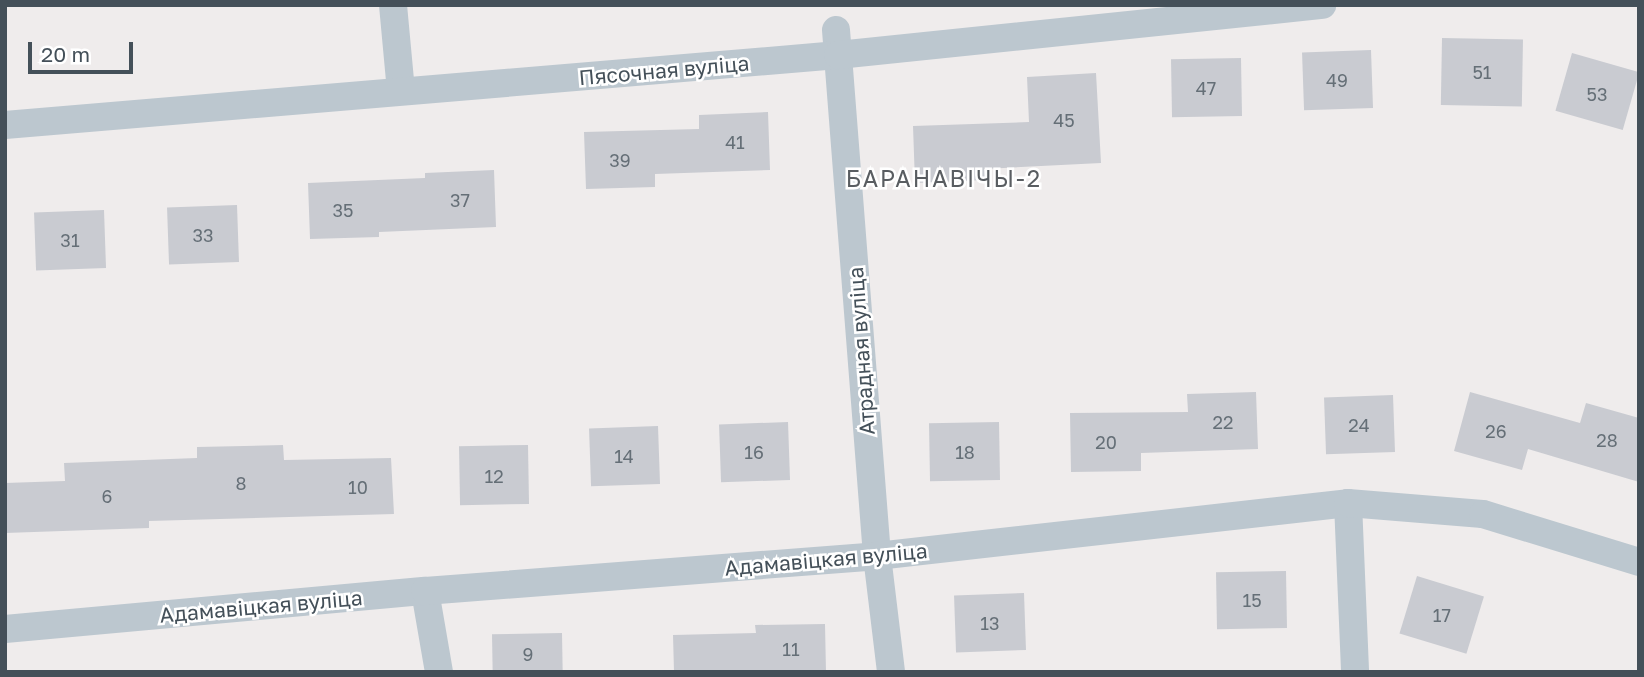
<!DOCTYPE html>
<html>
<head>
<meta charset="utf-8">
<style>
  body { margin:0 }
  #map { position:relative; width:1644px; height:677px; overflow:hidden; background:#efecec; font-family:"Golos Text",sans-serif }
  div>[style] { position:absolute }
  .building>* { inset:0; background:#c9cbd1; transform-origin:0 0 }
  .minor>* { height:28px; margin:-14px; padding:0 14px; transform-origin:14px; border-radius:14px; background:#bcc7cf }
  span { translate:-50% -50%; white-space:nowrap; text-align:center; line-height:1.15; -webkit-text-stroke:5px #fff; paint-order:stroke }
  .number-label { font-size:18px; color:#656f77 }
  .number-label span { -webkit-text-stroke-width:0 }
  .street-label { font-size:21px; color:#445059 }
  .neighbourhood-label { font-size:23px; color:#595d61; letter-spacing:2px }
  .frame { position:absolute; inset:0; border:7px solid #445059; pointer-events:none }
  .scale { position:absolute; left:28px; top:42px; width:105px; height:32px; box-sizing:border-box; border:4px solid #445059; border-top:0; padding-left:9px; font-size:21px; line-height:24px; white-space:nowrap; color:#445059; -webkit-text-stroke:5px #fff; paint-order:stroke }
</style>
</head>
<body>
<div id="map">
  <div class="building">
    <i style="left:1442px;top:38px;width:81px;height:67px;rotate:1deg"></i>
    <i style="left:1371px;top:50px;width:58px;height:69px;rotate:88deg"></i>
    <i style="left:1572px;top:53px;width:70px;height:60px;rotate:16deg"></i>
    <i style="left:1241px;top:58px;width:58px;height:70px;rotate:89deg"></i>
    <i style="clip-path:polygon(1096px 73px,1101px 163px,984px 169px,985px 180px,915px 183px,913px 126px,1029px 122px,1027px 77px)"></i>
    <i style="clip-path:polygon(768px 112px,770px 170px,655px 174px,655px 187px,586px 189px,584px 132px,699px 129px,699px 115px)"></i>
    <i style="clip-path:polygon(494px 170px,496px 227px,379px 232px,379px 237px,310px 239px,308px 183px,425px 178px,425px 173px)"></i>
    <i style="left:237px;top:205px;width:57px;height:70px;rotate:88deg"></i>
    <i style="left:104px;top:210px;width:58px;height:70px;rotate:88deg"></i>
    <i style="clip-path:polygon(1256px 392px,1258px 449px,1141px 453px,1141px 471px,1071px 472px,1070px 413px,1188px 412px,1187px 394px)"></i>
    <i style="clip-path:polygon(1470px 392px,1580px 423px,1586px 403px,1639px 418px,1639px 482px,1528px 449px,1522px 470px,1454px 451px)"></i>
    <i style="left:1393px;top:395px;width:57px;height:69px;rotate:88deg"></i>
    <i style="left:788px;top:422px;width:58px;height:69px;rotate:88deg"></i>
    <i style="left:999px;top:422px;width:58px;height:70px;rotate:89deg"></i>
    <i style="left:658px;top:426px;width:58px;height:69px;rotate:88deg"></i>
    <i style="clip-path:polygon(283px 445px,284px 460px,391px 458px,394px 514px,149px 521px,149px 528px,5px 533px,5px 483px,65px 481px,64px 463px,197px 458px,197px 447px)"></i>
    <i style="left:528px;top:445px;width:59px;height:69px;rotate:89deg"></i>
    <i style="left:1286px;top:571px;width:57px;height:70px;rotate:89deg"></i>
    <i style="left:1417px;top:576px;width:70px;height:60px;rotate:17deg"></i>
    <i style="left:1024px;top:593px;width:57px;height:70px;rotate:88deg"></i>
    <i style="clip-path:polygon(825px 624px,826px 672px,674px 672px,673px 635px,756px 633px,755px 625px)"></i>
    <i style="left:562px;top:633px;width:39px;height:70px;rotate:89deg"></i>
  </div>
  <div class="minor">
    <i style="left:393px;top:5px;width:86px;rotate:84.7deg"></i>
    <i style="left:836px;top:30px;width:528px;rotate:85.54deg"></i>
    <i style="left:877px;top:556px;width:117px;rotate:83.1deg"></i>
    <i style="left:5px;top:125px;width:836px;rotate:-4.8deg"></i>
    <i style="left:838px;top:55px;width:487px;rotate:-5.9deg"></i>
    <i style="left:1348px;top:503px;width:169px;rotate:87.6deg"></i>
    <i style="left:425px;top:591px;width:82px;rotate:80.2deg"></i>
    <i style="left:5px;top:629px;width:422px;rotate:-5.2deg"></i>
    <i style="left:425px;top:591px;width:453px;rotate:-4.4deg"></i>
    <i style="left:877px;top:556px;width:474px;rotate:-6.4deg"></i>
    <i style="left:1348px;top:503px;width:135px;rotate:4.7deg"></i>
    <i style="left:1483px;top:514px;width:163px;rotate:17.1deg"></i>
  </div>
  <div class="number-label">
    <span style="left:1482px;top:72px">51</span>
    <span style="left:1337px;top:80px">49</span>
    <span style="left:1206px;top:88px">47</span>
    <span style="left:1597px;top:94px">53</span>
    <span style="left:1064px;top:120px">45</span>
    <span style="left:735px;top:142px">41</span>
    <span style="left:620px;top:160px">39</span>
    <span style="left:460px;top:200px">37</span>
    <span style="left:343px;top:210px">35</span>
    <span style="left:203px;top:235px">33</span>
    <span style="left:70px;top:240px">31</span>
    <span style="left:1223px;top:422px">22</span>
    <span style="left:1359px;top:425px">24</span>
    <span style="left:1496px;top:431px">26</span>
    <span style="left:1607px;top:440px">28</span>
    <span style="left:1106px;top:442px">20</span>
    <span style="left:754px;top:452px">16</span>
    <span style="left:965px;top:452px">18</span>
    <span style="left:624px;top:456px">14</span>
    <span style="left:494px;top:476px">12</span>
    <span style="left:241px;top:483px">8</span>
    <span style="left:358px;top:487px">10</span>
    <span style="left:107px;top:496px">6</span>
    <span style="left:1252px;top:600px">15</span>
    <span style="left:1442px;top:615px">17</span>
    <span style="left:990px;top:623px">13</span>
    <span style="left:791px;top:649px">11</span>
    <span style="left:528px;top:654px">9</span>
  </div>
  <div class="street-label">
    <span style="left:664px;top:70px;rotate:-5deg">Пясочная вуліца</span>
    <span style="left:861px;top:351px;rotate:-94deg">Атрадная вуліца</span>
    <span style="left:826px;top:559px;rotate:-5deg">Адамавіцкая вуліца</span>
    <span style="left:261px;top:606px;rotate:-5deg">Адамавіцкая вуліца</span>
  </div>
  <div class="neighbourhood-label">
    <span style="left:944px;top:178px">БАРАНАВІЧЫ-2</span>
  </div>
  <div class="frame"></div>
  <div class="scale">20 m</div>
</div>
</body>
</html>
